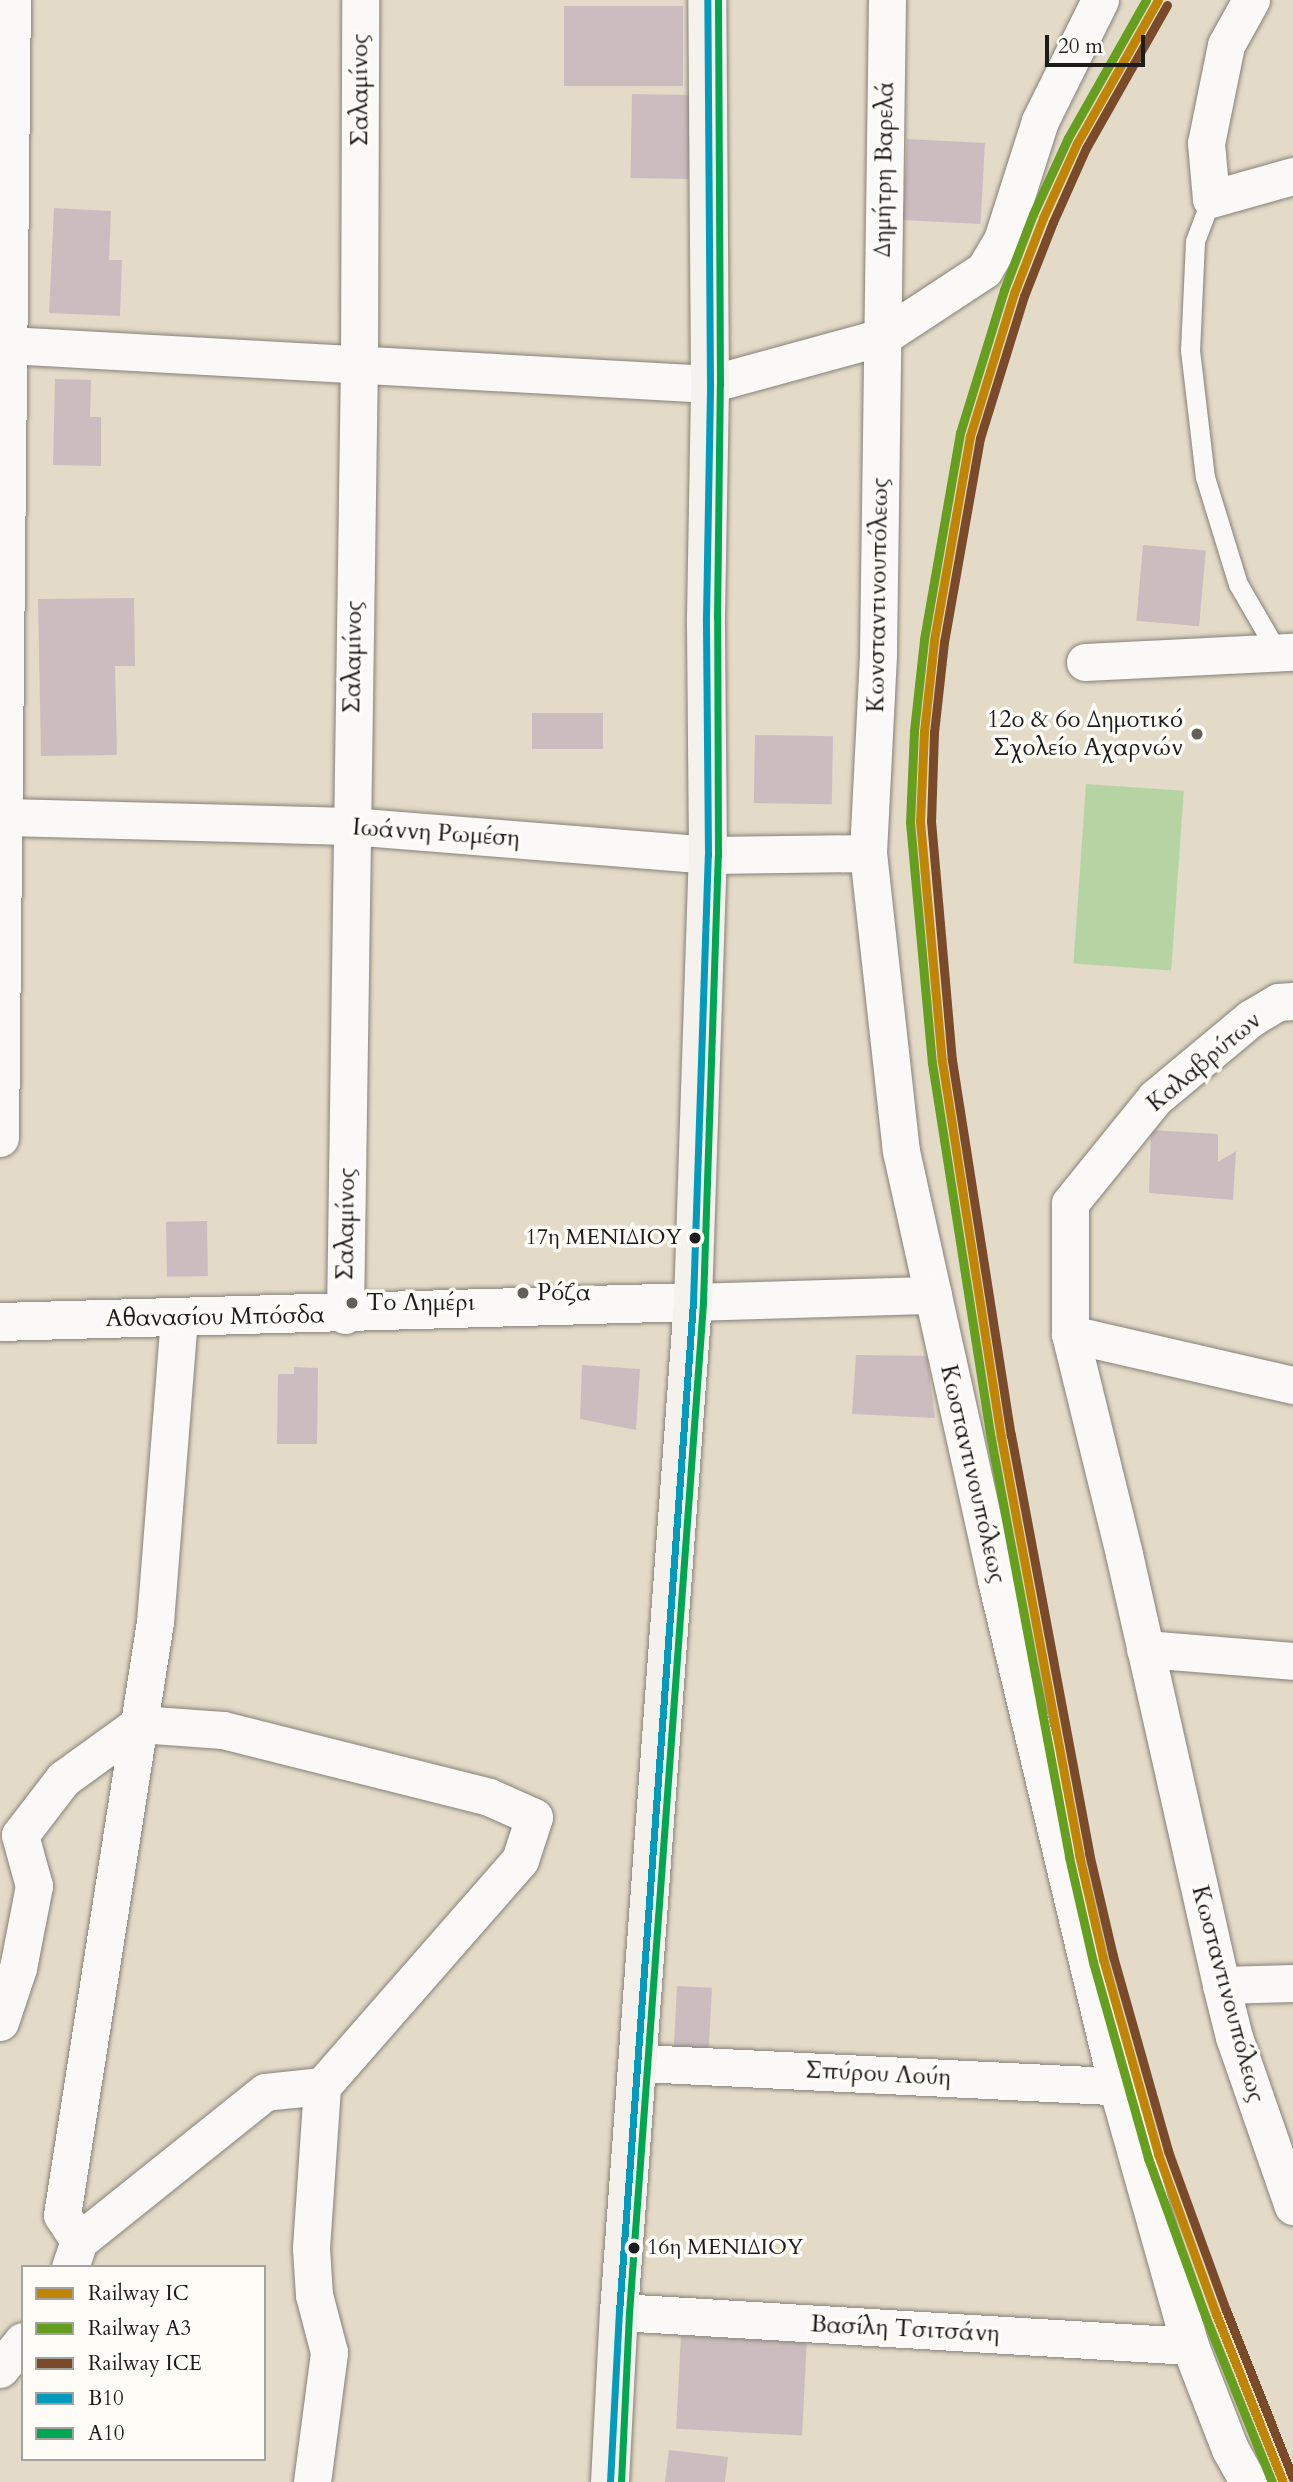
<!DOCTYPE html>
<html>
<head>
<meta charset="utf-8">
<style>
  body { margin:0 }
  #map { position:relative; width:1293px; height:2482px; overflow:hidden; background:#e4dac8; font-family:Cardo,serif }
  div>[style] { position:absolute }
  .green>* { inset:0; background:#b6d4a3; transform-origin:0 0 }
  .building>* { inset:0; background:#cbbdbf; transform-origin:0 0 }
  .roads { filter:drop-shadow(0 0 2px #868178) drop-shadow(0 0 2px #868178) }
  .service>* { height:19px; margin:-9.5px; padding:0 9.5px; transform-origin:9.5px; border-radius:9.5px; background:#fbf9f7 }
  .minor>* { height:37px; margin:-18.5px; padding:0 18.5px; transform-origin:18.5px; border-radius:18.5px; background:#fbf9f7 }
  .tertiary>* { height:38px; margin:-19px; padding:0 19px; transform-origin:19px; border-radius:19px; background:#fbf9f7 }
  .secondary>* { height:38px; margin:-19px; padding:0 19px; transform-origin:19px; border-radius:19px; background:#f5f1ec }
  .bus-1>* { height:7px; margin:-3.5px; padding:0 3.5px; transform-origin:3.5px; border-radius:3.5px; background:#039bbc }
  .bus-2>* { height:7px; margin:-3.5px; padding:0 3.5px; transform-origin:3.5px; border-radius:3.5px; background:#00a651 }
  .rail-1>* { height:9px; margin:-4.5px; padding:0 4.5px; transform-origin:4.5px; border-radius:4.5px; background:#c08407 }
  .rail-2>* { height:9px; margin:-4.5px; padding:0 4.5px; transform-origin:4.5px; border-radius:4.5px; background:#669e1f }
  .rail-3>* { height:9px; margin:-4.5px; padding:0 4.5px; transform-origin:4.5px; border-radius:4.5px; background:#7a4b2a }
  .dots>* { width:19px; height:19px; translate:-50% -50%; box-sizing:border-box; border:4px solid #fdfcf7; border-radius:50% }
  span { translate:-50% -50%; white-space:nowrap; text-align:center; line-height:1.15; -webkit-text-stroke:7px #fdfcf7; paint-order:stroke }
  .bus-label { font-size:22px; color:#1c1c1c }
  .right { translate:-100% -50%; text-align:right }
  .left { translate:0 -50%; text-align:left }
  .street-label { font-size:24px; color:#1c1c1c }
  .poi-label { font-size:24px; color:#1c1c1c }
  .legend { position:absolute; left:21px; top:2265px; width:245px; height:196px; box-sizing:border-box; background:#fdfcf7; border:2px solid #a3a29f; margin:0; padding:9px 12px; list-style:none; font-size:21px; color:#1c1c1c }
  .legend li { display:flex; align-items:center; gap:14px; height:35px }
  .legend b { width:35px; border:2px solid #a3a29f }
  .scale { position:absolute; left:1045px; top:35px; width:100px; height:32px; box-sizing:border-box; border:4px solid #1c1c1c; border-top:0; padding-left:9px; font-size:21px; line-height:24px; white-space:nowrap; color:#1c1c1c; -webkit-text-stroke:5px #fdfcf7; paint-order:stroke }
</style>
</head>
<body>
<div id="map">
  <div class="green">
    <i style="left:1086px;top:784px;width:98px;height:180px;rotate:4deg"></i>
  </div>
  <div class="building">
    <i style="left:564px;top:6px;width:119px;height:80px"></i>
    <i style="left:632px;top:94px;width:58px;height:84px;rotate:1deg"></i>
    <i style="left:907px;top:139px;width:78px;height:81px;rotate:3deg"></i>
    <i style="clip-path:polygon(54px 208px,111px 211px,109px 260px,122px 260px,120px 316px,49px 313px)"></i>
    <i style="clip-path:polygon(55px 379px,91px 380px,90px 417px,101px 417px,101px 466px,53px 465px)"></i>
    <i style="left:1143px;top:545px;width:63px;height:76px;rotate:5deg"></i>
    <i style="clip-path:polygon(134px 598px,135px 666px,115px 666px,117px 755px,41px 756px,38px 599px)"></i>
    <i style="left:532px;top:713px;width:71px;height:36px"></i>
    <i style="left:755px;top:735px;width:78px;height:68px;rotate:1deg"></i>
    <i style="clip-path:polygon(1151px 1130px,1218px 1134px,1218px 1162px,1236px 1151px,1233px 1200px,1149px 1193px)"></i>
    <i style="left:207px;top:1221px;width:55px;height:41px;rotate:89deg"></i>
    <i style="clip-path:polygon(856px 1355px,927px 1356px,935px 1418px,852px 1414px)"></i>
    <i style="clip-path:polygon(582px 1365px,640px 1369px,636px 1430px,580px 1419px)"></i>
    <i style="clip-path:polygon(294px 1367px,318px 1368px,317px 1444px,277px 1444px,278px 1374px,294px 1374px)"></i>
    <i style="left:677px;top:1986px;width:35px;height:61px;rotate:3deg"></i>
    <i style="left:681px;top:2336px;width:126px;height:93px;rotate:3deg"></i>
    <i style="clip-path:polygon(669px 2450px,728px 2457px,725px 2482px,665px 2482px)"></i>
  </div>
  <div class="roads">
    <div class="service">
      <i style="left:1211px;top:199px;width:45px;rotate:110.9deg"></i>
      <i style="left:1195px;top:241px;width:109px;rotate:92.6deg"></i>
      <i style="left:1190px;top:350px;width:128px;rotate:83.3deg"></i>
      <i style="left:1205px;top:477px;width:112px;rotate:72.9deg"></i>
      <i style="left:1238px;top:584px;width:80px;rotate:59.9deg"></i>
    </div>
    <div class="minor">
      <i style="left:887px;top:0;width:655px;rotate:90.79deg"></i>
      <i style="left:878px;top:655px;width:198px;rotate:92.9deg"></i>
      <i style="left:868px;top:853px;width:300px;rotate:83.7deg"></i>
      <i style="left:901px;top:1151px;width:439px;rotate:77.5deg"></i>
      <i style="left:996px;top:1580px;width:520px;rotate:76.55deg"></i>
      <i style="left:1117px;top:2086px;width:270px;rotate:74.3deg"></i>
      <i style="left:1190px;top:2346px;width:110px;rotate:68.8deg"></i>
      <i style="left:1230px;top:2449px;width:38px;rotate:61deg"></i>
      <i style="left:1251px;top:0;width:51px;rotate:119.1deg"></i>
      <i style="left:1226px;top:45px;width:100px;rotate:101.5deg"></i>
      <i style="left:1206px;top:143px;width:56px;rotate:84.9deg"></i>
      <i style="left:1211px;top:199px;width:85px;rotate:-15.7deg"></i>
      <i style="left:8px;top:345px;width:703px;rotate:3.18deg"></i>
      <i style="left:710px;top:384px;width:178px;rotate:-15.3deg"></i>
      <i style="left:882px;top:337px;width:122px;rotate:-33.3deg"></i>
      <i style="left:984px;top:270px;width:35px;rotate:-59deg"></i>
      <i style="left:1002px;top:240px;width:125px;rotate:-72.3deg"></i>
      <i style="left:1040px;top:121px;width:135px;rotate:-63.6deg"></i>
      <i style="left:1085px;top:662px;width:208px;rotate:-2.8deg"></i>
      <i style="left:3px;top:817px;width:347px;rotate:1.5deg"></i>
      <i style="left:350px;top:826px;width:359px;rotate:4.6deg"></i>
      <i style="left:708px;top:855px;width:160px;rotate:-0.7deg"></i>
      <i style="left:1293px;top:1001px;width:15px;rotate:176deg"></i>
      <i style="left:1278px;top:1002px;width:31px;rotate:149deg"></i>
      <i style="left:1251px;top:1018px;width:125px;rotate:140.2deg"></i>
      <i style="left:1155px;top:1098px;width:135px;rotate:129deg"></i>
      <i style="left:1070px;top:1203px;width:131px;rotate:90deg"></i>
      <i style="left:1070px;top:1334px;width:227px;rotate:76.2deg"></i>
      <i style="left:1124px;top:1554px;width:442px;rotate:77.3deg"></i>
      <i style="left:1221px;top:1985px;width:54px;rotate:76deg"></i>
      <i style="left:1234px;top:2037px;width:179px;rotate:70.8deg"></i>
      <i style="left:693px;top:1302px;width:240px;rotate:-1.7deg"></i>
      <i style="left:345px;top:1315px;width:951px;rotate:-89.16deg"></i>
      <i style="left:359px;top:364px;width:364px;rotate:-89.8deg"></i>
      <i style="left:1070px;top:1334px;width:229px;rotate:12.9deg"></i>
      <i style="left:1145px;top:1649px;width:148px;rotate:4.6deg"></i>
      <i style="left:1221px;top:1985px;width:72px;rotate:-1.6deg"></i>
      <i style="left:0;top:2022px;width:57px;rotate:-71.6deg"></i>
      <i style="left:18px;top:1968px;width:84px;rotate:-79deg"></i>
      <i style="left:34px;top:1886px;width:53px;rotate:-105.4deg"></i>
      <i style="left:20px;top:1835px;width:71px;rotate:-52.5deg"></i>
      <i style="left:63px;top:1779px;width:94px;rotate:-35.9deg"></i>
      <i style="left:139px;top:1724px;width:84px;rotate:4.1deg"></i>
      <i style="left:223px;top:1730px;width:274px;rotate:14.1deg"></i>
      <i style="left:489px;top:1797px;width:49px;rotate:24deg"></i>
      <i style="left:534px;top:1817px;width:45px;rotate:108deg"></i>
      <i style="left:520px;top:1860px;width:300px;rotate:131.2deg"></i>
      <i style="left:322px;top:2086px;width:57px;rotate:174deg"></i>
      <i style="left:265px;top:2092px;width:238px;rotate:141.3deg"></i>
      <i style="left:79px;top:2241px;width:28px;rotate:109deg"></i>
      <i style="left:640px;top:2063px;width:478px;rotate:2.8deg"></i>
      <i style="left:79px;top:2241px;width:31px;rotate:-123deg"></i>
      <i style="left:62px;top:2215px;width:600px;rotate:-81.09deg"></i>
      <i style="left:155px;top:1622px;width:306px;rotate:-85.5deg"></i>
      <i style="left:619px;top:2312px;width:572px;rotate:3.41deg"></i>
      <i style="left:0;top:2369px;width:36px;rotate:-51deg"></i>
      <i style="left:312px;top:2482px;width:131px;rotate:-82.5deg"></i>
      <i style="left:329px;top:2352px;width:59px;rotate:-104.7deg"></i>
      <i style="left:314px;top:2295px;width:47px;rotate:-93.7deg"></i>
      <i style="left:311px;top:2248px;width:162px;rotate:-86.1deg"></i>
    </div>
    <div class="tertiary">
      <i style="left:0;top:1138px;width:1138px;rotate:-89.4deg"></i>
      <i style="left:0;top:1322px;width:693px;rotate:-1.65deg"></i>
    </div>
    <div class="secondary">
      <i style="left:610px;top:2482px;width:170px;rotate:-87deg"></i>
      <i style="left:619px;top:2312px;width:1013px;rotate:-85.81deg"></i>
      <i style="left:693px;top:1302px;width:447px;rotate:-88.1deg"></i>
      <i style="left:708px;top:855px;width:237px;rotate:-90.5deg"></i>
      <i style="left:706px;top:618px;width:234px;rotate:-89deg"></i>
      <i style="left:710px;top:384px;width:384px;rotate:-90.4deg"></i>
    </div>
  </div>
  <div class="bus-1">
    <i style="left:610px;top:2482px;width:170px;rotate:-87deg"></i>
    <i style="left:619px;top:2312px;width:1013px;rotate:-85.81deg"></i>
    <i style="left:693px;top:1302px;width:447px;rotate:-88.1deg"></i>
    <i style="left:708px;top:855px;width:237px;rotate:-90.5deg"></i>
    <i style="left:706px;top:618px;width:234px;rotate:-89deg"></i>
    <i style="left:710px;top:384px;width:384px;rotate:-90.4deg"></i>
  </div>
  <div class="bus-2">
    <i style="left:621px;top:2482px;width:169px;rotate:-87.3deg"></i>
    <i style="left:629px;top:2313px;width:1014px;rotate:-85.81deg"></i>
    <i style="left:703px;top:1302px;width:447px;rotate:-88.1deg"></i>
    <i style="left:718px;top:855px;width:237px;rotate:-90.2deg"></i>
    <i style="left:717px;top:618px;width:234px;rotate:-89.3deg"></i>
    <i style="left:720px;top:384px;width:384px;rotate:-90.3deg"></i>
  </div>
  <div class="rail-1">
    <i style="left:1158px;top:0;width:164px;rotate:119.5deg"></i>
    <i style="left:1077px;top:143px;width:82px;rotate:114.4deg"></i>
    <i style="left:1043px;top:218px;width:80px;rotate:111.1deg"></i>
    <i style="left:1014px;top:293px;width:150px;rotate:107.1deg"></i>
    <i style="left:970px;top:436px;width:208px;rotate:100deg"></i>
    <i style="left:934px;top:641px;width:91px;rotate:96.3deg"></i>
    <i style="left:924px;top:731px;width:90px;rotate:92.5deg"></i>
    <i style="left:920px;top:821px;width:241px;rotate:84.8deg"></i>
    <i style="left:942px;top:1061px;width:381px;rotate:81.1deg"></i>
    <i style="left:1001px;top:1437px;width:425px;rotate:79.4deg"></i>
    <i style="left:1079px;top:1855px;width:107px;rotate:77deg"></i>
    <i style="left:1103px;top:1959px;width:203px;rotate:74.2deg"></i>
    <i style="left:1158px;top:2154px;width:170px;rotate:70.1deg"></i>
    <i style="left:1216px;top:2314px;width:181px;rotate:68.3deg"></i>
  </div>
  <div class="rail-2">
    <i style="left:1146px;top:0;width:159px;rotate:119.5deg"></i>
    <i style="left:1068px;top:138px;width:84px;rotate:114.7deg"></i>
    <i style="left:1033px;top:214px;width:81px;rotate:110.9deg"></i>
    <i style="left:1004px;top:290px;width:150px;rotate:107.1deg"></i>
    <i style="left:960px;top:433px;width:210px;rotate:99.9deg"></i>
    <i style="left:924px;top:640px;width:92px;rotate:96.3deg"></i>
    <i style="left:914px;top:731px;width:91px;rotate:92.5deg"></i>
    <i style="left:910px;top:822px;width:242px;rotate:84.8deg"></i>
    <i style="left:932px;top:1063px;width:381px;rotate:81.1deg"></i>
    <i style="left:991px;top:1439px;width:425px;rotate:79.4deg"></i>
    <i style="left:1069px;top:1857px;width:108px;rotate:77.1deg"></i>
    <i style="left:1093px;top:1962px;width:204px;rotate:74.3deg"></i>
    <i style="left:1148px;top:2158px;width:170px;rotate:70.1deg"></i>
    <i style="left:1206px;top:2318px;width:177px;rotate:68.1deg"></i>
  </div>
  <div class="rail-3">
    <i style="left:1167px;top:5px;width:164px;rotate:119.5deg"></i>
    <i style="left:1086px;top:148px;width:81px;rotate:114deg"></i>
    <i style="left:1053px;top:222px;width:79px;rotate:111.4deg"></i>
    <i style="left:1024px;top:296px;width:149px;rotate:107.2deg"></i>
    <i style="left:980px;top:438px;width:207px;rotate:100deg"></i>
    <i style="left:944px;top:642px;width:91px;rotate:96.3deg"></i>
    <i style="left:934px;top:732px;width:89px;rotate:91.9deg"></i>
    <i style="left:931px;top:821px;width:240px;rotate:85deg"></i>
    <i style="left:952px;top:1060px;width:380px;rotate:81.1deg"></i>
    <i style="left:1011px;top:1435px;width:425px;rotate:79.4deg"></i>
    <i style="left:1089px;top:1853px;width:106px;rotate:76.9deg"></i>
    <i style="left:1113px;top:1956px;width:203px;rotate:74.2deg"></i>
    <i style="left:1168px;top:2151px;width:169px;rotate:70deg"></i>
    <i style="left:1226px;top:2310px;width:181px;rotate:68.3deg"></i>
  </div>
  <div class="dots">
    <i style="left:1197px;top:734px;background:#625e58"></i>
    <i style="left:695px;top:1238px;background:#1c1c1c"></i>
    <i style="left:523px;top:1293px;background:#625e58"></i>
    <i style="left:352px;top:1303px;background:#625e58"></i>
    <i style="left:634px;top:2248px;background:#1c1c1c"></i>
  </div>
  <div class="bus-label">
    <span class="right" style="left:682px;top:1238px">17η ΜΕΝΙΔΙΟΥ</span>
    <span class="left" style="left:647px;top:2248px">16η ΜΕΝΙΔΙΟΥ</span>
  </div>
  <div class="street-label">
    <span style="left:360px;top:90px;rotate:-90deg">Σαλαμίνος</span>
    <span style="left:884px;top:169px;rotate:-89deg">Δημήτρη Βαρελά</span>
    <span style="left:878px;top:595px;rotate:-89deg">Κωνσταντινουπόλεως</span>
    <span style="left:353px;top:657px;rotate:-89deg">Σαλαμίνος</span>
    <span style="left:436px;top:833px;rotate:4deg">Ιωάννη Ρωμέση</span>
    <span style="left:1204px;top:1062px;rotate:-40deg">Καλαβρύτων</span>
    <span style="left:346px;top:1224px;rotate:-89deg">Σαλαμίνος</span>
    <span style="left:215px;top:1317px;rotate:-1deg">Αθανασίου Μπόσδα</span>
    <span style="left:973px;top:1474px;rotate:77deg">Κωσταντινουπόλεως</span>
    <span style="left:1228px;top:1994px;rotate:75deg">Κωσταντινουπόλεως</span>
    <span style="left:878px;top:2074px;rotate:3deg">Σπύρου Λούη</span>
    <span style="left:905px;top:2329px;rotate:3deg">Βασίλη Τσιτσάνη</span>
  </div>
  <div class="poi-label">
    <span class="right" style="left:1183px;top:734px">12ο &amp; 6ο Δημοτικό<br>Σχολείο Αχαρνών</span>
    <span class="left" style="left:537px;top:1293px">Ρόζα</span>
    <span class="left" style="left:366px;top:1303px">Το Λημέρι</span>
  </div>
  <ul class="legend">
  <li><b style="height:9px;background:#c08407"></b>Railway IC</li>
  <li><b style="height:9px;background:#669e1f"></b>Railway A3</li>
  <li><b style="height:9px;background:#7a4b2a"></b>Railway ICE</li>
  <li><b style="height:9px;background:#039bbc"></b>Β10</li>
  <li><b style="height:9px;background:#00a651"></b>Α10</li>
  </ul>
  <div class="scale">20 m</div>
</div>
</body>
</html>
